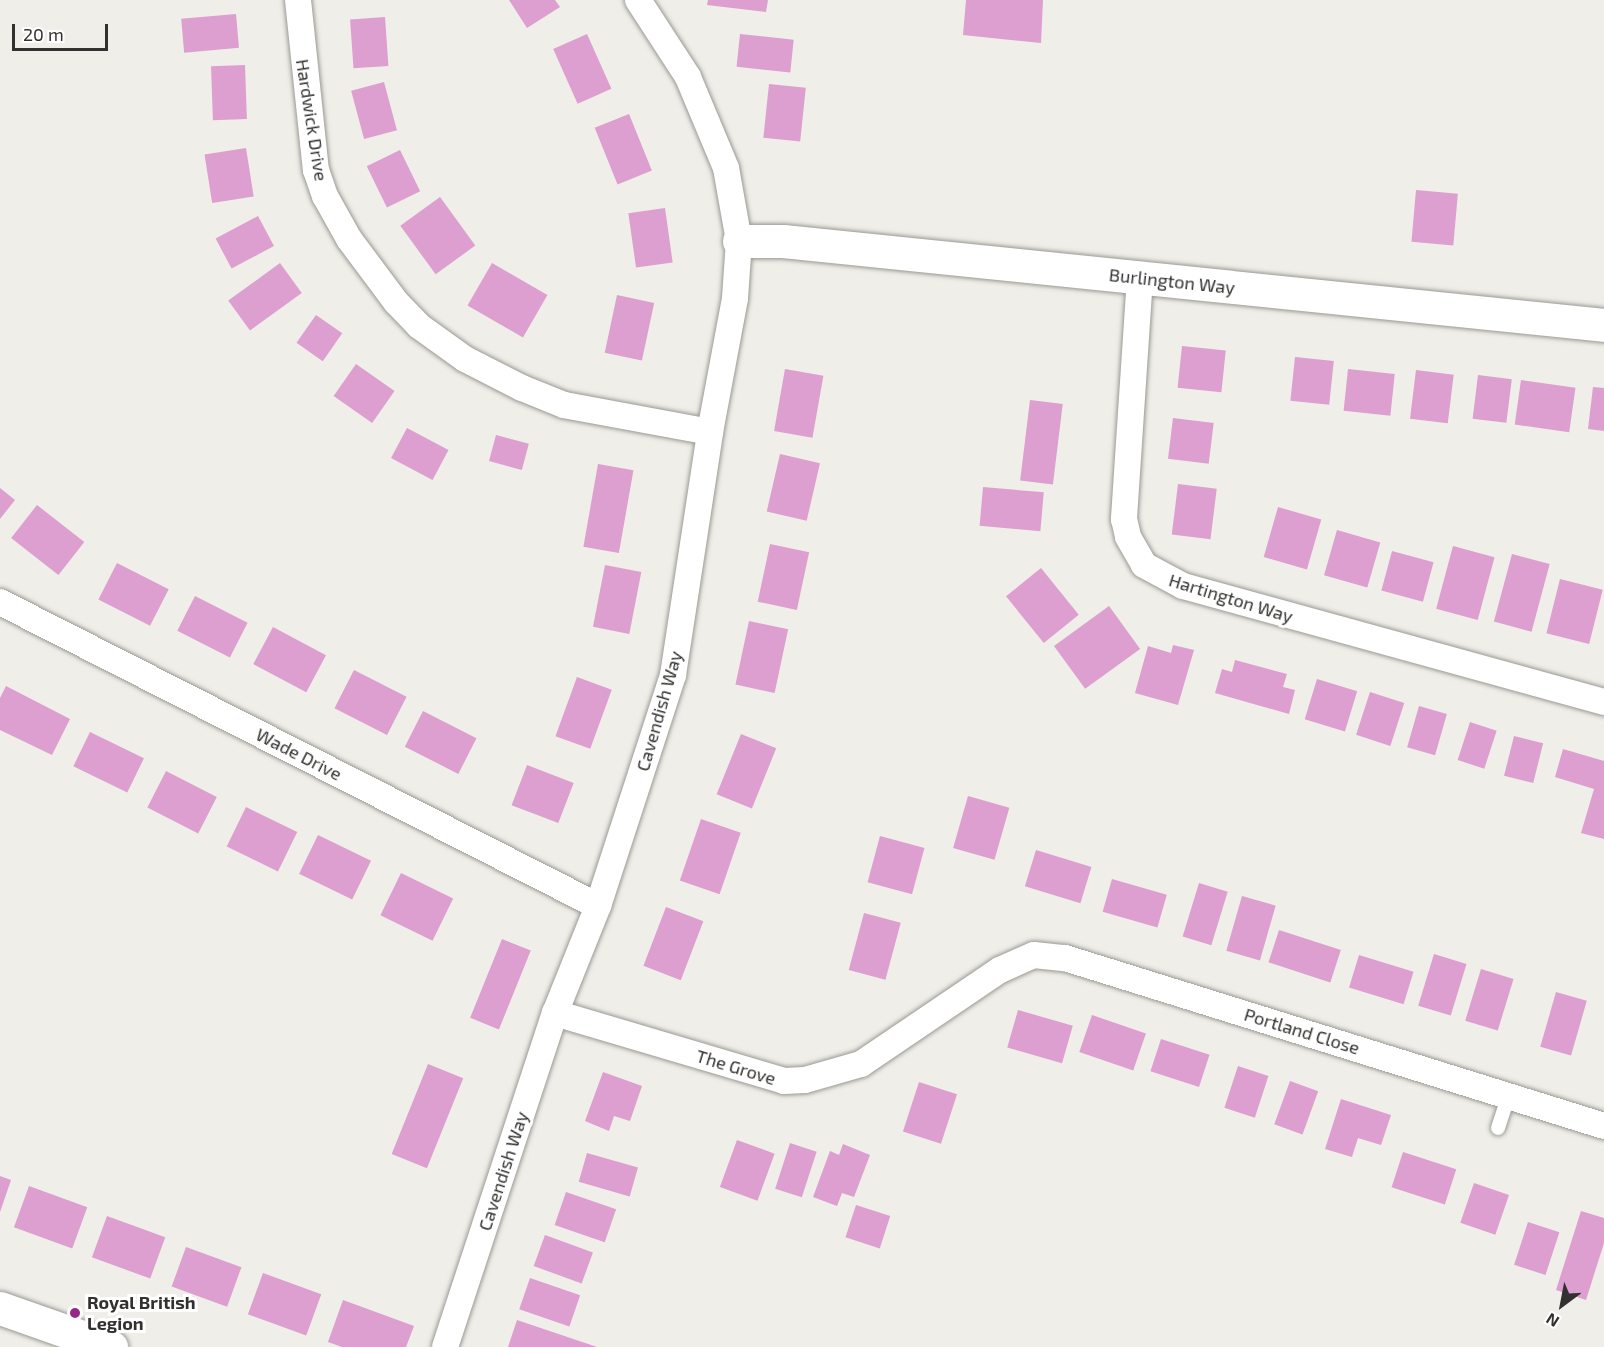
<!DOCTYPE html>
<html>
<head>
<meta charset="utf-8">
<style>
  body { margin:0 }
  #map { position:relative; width:1604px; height:1347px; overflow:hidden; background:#efeee8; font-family:"Exo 2",sans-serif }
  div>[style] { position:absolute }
  .building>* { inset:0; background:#dd9ed0; transform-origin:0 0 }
  .roads { filter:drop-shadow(0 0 2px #9b9994) drop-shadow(0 0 2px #9b9994) }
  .lane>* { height:14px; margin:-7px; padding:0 7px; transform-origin:7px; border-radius:7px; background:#fff }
  .street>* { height:26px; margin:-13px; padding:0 13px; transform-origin:13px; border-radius:13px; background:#fff }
  .secondary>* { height:33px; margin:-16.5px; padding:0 16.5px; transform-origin:16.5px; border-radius:16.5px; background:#fff }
  .dots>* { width:16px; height:16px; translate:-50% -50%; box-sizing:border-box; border:3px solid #fff; border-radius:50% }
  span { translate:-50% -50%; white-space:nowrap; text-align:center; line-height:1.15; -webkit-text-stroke:6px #fff; paint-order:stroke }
  .street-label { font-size:18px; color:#32312f }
  .poi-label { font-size:18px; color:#32312f; font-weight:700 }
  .left { translate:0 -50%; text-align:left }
  .north { position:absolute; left:1532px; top:1275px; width:60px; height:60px; -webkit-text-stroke:4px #fff; paint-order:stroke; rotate:212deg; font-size:16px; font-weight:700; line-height:24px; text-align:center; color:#32312f }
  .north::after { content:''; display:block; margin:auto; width:21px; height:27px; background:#32312f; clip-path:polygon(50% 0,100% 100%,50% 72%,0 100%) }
  .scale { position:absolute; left:12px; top:24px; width:96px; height:27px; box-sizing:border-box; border:3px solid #32312f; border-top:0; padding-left:8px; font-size:18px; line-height:21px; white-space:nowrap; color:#32312f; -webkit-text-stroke:4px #fff; paint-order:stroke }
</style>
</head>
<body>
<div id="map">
  <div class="building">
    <i style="clip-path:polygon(509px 0,555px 0,560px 7px,527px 28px)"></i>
    <i style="clip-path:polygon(708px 0,768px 0,766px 12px,707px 5px)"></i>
    <i style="clip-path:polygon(966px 0,1043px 0,1041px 43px,963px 35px)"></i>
    <i style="left:236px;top:14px;width:34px;height:55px;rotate:85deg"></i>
    <i style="left:385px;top:17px;width:49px;height:35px;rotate:86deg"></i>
    <i style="left:587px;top:34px;width:60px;height:37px;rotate:66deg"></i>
    <i style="left:740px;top:34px;width:54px;height:33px;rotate:6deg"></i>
    <i style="left:245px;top:65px;width:54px;height:34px;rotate:88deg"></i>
    <i style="left:384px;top:82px;width:50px;height:34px;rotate:75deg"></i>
    <i style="left:769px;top:84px;width:37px;height:54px;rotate:6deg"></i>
    <i style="left:629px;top:114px;width:61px;height:37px;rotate:68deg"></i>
    <i style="left:246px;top:148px;width:49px;height:42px;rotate:81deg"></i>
    <i style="left:400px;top:150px;width:46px;height:37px;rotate:64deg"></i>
    <i style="left:1416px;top:190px;width:42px;height:52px;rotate:5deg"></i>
    <i style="left:440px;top:197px;width:60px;height:49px;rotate:54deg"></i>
    <i style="left:665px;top:208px;width:55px;height:37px;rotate:82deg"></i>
    <i style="left:258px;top:216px;width:34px;height:48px;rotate:62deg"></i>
    <i style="left:280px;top:263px;width:37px;height:64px;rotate:54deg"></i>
    <i style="left:492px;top:263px;width:64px;height:49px;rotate:30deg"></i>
    <i style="left:617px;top:295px;width:38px;height:59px;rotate:12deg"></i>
    <i style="left:316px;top:315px;width:32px;height:34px;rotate:35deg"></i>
    <i style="left:1182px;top:346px;width:44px;height:42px;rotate:6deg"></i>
    <i style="left:1295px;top:357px;width:39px;height:44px;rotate:6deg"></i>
    <i style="left:356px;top:364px;width:47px;height:39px;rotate:35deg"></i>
    <i style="left:785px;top:369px;width:39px;height:63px;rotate:10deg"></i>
    <i style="left:1348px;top:369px;width:47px;height:42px;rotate:6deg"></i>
    <i style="left:1416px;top:370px;width:38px;height:49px;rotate:7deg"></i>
    <i style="left:1478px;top:375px;width:34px;height:44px;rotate:7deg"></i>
    <i style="left:1521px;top:380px;width:55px;height:45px;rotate:8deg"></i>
    <i style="clip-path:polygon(1593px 387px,1604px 388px,1604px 431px,1588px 429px)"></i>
    <i style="left:1030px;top:400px;width:33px;height:81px;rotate:7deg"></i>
    <i style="left:1173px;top:418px;width:41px;height:41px;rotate:7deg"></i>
    <i style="left:407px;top:428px;width:47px;height:34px;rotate:28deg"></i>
    <i style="left:496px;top:435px;width:34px;height:27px;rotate:15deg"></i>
    <i style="left:780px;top:454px;width:41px;height:59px;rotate:13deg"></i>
    <i style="left:598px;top:464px;width:36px;height:84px;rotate:10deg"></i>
    <i style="left:1178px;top:484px;width:39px;height:51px;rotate:7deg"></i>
    <i style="left:983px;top:487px;width:61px;height:39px;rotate:5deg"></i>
    <i style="clip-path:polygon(0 488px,15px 500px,0 519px)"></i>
    <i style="left:37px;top:505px;width:60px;height:42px;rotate:38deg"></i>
    <i style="left:1278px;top:507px;width:45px;height:52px;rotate:16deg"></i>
    <i style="left:1337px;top:530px;width:45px;height:47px;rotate:16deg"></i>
    <i style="left:770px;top:544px;width:40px;height:59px;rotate:12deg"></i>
    <i style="left:1453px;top:546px;width:43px;height:65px;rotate:15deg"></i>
    <i style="left:1392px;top:551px;width:43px;height:41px;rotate:15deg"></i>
    <i style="left:1512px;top:554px;width:39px;height:70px;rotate:15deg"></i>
    <i style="left:117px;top:563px;width:58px;height:41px;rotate:27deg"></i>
    <i style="left:605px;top:565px;width:37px;height:63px;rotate:11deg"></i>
    <i style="left:1041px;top:568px;width:60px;height:45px;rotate:51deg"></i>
    <i style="left:1560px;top:579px;width:44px;height:56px;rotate:14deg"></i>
    <i style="left:195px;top:596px;width:59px;height:39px;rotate:27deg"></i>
    <i style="left:1109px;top:606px;width:53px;height:68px;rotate:54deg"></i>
    <i style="left:749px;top:621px;width:40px;height:65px;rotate:12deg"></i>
    <i style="left:273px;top:627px;width:60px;height:42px;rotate:28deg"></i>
    <i style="clip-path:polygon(1173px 645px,1194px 650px,1178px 705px,1135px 693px,1148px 646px,1171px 653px)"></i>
    <i style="clip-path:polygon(1235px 660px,1287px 674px,1283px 687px,1295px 690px,1289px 714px,1215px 693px,1222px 669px,1232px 672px)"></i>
    <i style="left:354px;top:670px;width:59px;height:43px;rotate:27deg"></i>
    <i style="left:577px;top:677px;width:37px;height:63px;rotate:20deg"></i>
    <i style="left:1317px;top:679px;width:42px;height:42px;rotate:17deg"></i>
    <i style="clip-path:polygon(6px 686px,70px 719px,52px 755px,0 730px,0 698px)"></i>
    <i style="left:1370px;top:692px;width:36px;height:45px;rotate:18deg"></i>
    <i style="left:1419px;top:706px;width:29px;height:43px;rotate:16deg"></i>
    <i style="left:423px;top:711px;width:60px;height:40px;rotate:27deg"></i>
    <i style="left:1470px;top:722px;width:28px;height:40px;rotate:18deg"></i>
    <i style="left:90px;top:732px;width:60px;height:38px;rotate:26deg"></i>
    <i style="left:741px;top:734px;width:38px;height:65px;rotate:22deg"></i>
    <i style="left:1514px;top:736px;width:30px;height:41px;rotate:14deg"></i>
    <i style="clip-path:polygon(1563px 749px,1604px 761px,1604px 839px,1581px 833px,1594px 789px,1555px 777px)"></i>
    <i style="left:527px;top:765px;width:50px;height:43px;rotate:21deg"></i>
    <i style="left:166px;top:771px;width:57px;height:41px;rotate:27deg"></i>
    <i style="left:968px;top:796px;width:43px;height:54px;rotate:16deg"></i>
    <i style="left:246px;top:807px;width:57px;height:44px;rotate:26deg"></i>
    <i style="left:701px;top:819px;width:42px;height:65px;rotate:19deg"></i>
    <i style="left:318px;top:835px;width:59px;height:43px;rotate:26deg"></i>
    <i style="left:880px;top:836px;width:46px;height:48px;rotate:15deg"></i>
    <i style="left:1036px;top:850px;width:58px;height:38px;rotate:17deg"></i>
    <i style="left:401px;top:873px;width:58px;height:47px;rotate:26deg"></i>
    <i style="left:1112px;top:879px;width:57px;height:34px;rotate:16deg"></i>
    <i style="left:1199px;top:883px;width:30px;height:56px;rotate:17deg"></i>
    <i style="left:1242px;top:896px;width:35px;height:57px;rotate:16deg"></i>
    <i style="left:666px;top:907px;width:40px;height:63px;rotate:21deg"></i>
    <i style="left:864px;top:913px;width:38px;height:59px;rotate:15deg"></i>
    <i style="left:1279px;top:930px;width:65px;height:34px;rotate:18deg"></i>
    <i style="left:502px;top:939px;width:31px;height:85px;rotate:22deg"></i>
    <i style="left:1434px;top:954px;width:34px;height:54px;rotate:17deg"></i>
    <i style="left:1359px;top:955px;width:57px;height:34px;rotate:17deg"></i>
    <i style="left:1481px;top:969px;width:34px;height:54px;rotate:17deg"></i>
    <i style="left:1556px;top:992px;width:32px;height:57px;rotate:16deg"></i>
    <i style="left:1018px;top:1010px;width:57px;height:39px;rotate:16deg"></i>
    <i style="left:1092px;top:1015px;width:57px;height:39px;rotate:19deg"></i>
    <i style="left:1161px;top:1039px;width:51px;height:34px;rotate:18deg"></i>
    <i style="left:428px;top:1064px;width:38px;height:97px;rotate:22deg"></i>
    <i style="left:1238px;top:1066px;width:32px;height:44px;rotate:18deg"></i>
    <i style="clip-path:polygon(603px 1072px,642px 1086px,630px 1121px,614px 1116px,609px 1131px,585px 1121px)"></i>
    <i style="left:1290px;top:1081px;width:30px;height:46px;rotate:20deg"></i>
    <i style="left:919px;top:1082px;width:40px;height:52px;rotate:18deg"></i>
    <i style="clip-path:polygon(1341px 1099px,1391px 1115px,1381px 1145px,1358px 1138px,1352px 1157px,1325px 1149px)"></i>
    <i style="left:737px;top:1140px;width:40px;height:50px;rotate:20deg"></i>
    <i style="left:790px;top:1143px;width:28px;height:48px;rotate:18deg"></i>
    <i style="clip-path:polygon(843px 1144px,870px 1155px,854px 1197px,842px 1193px,837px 1206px,813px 1197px,830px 1151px,839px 1155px)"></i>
    <i style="left:1403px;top:1152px;width:56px;height:37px;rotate:18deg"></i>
    <i style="left:587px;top:1153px;width:53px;height:30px;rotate:16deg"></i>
    <i style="clip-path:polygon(0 1176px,11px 1180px,0 1212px)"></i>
    <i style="left:1474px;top:1183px;width:37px;height:42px;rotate:19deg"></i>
    <i style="left:29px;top:1186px;width:62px;height:44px;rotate:20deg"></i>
    <i style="left:566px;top:1192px;width:53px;height:35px;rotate:19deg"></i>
    <i style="left:856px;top:1205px;width:36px;height:34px;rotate:18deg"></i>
    <i style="clip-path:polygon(1581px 1211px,1604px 1218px,1604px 1243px,1586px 1300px,1556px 1290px)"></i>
    <i style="left:107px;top:1216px;width:62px;height:44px;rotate:20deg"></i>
    <i style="left:1528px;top:1222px;width:33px;height:45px;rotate:18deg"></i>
    <i style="left:545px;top:1235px;width:51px;height:33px;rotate:20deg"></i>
    <i style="left:186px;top:1247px;width:59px;height:42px;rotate:20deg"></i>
    <i style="left:263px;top:1273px;width:62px;height:44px;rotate:20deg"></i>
    <i style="left:530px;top:1278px;width:53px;height:33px;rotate:19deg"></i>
    <i style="clip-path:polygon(343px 1300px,414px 1326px,406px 1347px,342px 1347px,328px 1342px)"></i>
    <i style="clip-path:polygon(517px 1320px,597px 1347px,508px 1347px)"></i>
  </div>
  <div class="roads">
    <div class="lane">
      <i style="left:1498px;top:1128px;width:35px;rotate:-72deg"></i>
    </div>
    <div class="street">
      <i style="left:298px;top:0;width:171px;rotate:84deg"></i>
      <i style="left:316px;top:170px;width:28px;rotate:71deg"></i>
      <i style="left:325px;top:196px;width:49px;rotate:60.8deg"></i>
      <i style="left:349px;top:239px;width:79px;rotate:53.3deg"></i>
      <i style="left:396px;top:302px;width:33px;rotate:46deg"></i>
      <i style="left:419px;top:326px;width:57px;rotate:35.7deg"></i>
      <i style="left:465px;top:359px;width:64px;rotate:27deg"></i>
      <i style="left:522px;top:388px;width:45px;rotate:22deg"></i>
      <i style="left:564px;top:405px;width:148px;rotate:10.5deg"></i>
      <i style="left:1140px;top:277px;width:243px;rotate:93.8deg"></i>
      <i style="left:1124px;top:519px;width:18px;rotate:77deg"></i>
      <i style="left:1128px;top:537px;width:32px;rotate:60deg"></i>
      <i style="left:1144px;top:565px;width:44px;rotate:28.3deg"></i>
      <i style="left:1183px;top:586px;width:437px;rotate:15.4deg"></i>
      <i style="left:0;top:602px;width:671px;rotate:26.95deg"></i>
      <i style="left:555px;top:1013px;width:239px;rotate:16.5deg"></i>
      <i style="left:784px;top:1081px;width:21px;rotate:-3deg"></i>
      <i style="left:805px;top:1080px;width:58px;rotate:-15.9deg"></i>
      <i style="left:861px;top:1064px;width:168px;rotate:-34.1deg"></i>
      <i style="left:1000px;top:970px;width:37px;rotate:-24deg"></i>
      <i style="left:1034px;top:955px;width:31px;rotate:6deg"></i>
      <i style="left:1065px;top:958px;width:565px;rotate:17.31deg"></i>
      <i style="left:445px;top:1347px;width:352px;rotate:-71.8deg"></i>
      <i style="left:555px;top:1013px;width:115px;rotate:-68.1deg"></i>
      <i style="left:598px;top:906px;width:243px;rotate:-72deg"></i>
      <i style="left:673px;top:675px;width:246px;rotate:-81.3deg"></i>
      <i style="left:710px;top:432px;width:136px;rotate:-79.4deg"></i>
      <i style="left:735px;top:298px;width:57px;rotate:-86deg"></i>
      <i style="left:739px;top:241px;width:74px;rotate:-100.1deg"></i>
      <i style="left:726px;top:168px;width:99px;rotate:-112.7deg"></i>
      <i style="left:688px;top:77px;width:92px;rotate:-123deg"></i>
    </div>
    <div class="secondary">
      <i style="left:739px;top:241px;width:44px"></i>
      <i style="left:783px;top:241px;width:825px;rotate:5.84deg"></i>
      <i style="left:0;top:1308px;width:118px;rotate:19.4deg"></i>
    </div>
  </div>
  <div class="dots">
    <i style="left:75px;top:1313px;background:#982887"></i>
  </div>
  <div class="street-label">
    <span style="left:312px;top:120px;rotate:81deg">Hardwick Drive</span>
    <span style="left:1172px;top:281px;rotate:6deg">Burlington Way</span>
    <span style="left:1231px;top:598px;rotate:17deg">Hartington Way</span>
    <span style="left:659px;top:711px;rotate:-74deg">Cavendish Way</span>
    <span style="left:299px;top:754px;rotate:27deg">Wade Drive</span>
    <span style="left:1302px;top:1031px;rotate:17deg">Portland Close</span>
    <span style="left:736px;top:1067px;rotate:17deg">The Grove</span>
    <span style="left:503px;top:1171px;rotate:-72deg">Cavendish Way</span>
  </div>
  <div class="poi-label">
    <span class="left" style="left:87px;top:1313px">Royal British<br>Legion</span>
  </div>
  <div class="north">N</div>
  <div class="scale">20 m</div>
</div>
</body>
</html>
